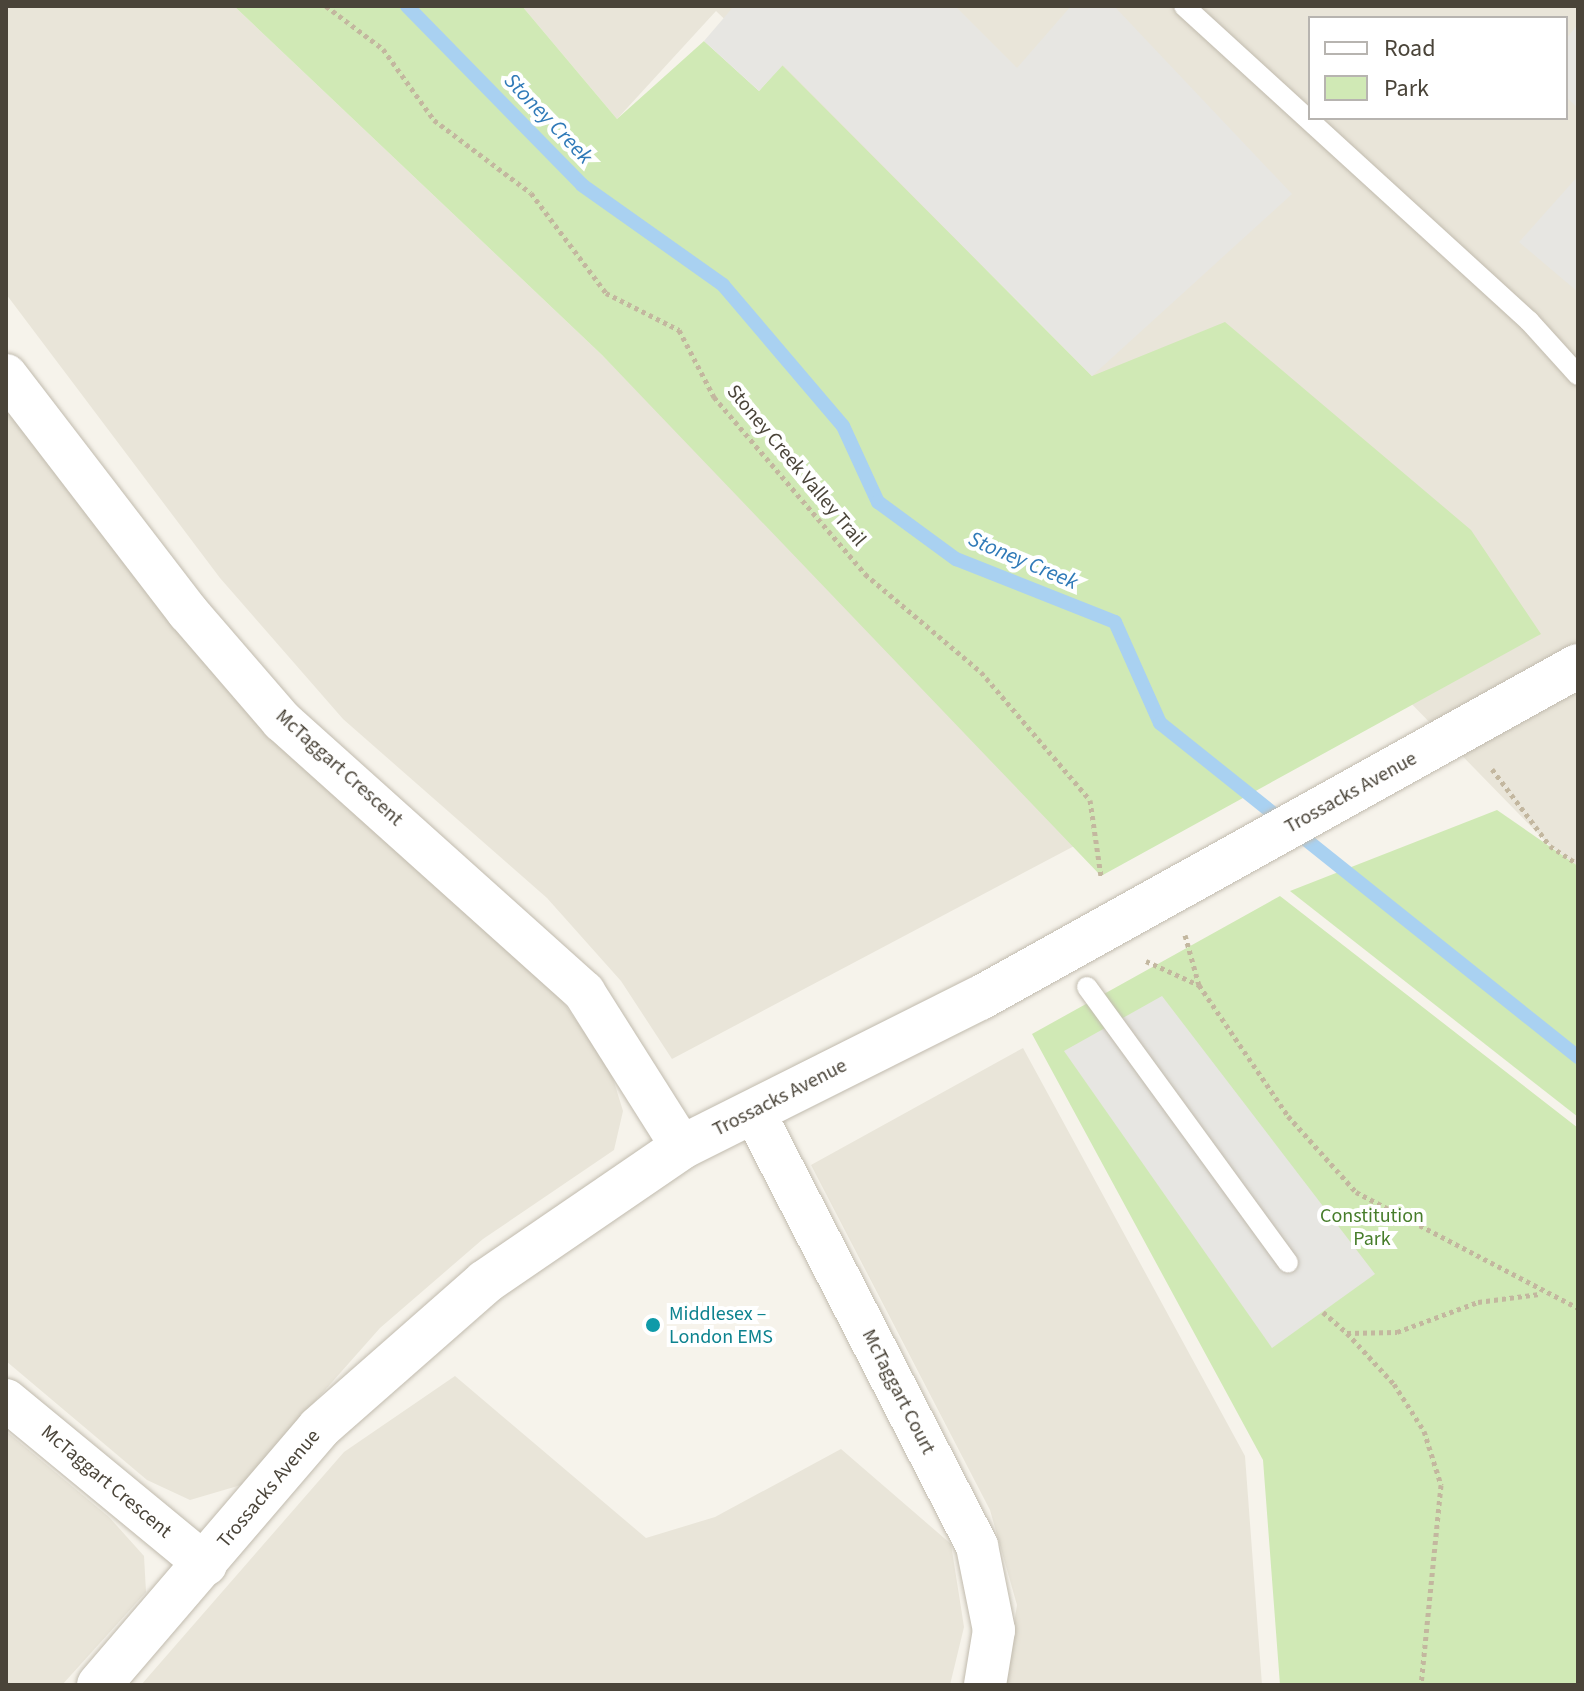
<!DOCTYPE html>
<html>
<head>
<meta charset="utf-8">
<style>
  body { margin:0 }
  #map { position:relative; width:1584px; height:1691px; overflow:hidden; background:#f6f3eb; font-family:"Source Sans 3",sans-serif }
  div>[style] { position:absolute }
  .residential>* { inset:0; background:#e9e5d9 }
  .green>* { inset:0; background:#d0e9b5 }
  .parking>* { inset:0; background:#e7e6e2 }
  .stream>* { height:14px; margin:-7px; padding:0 7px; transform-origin:7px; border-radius:7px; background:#a9d1f1 }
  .path>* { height:5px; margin-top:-2.5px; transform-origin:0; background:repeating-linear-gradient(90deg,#c3b79f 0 4px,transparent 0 8px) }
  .roads { filter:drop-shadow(0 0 2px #c1bbae) drop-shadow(0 0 2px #c1bbae) }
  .service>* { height:20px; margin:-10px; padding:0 10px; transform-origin:10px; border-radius:10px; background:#fff }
  .minor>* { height:42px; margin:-21px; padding:0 21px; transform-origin:21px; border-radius:21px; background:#fff }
  .tertiary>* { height:44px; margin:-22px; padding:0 22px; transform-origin:22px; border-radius:22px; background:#fff }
  .dots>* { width:22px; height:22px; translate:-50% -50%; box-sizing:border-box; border:4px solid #fff; border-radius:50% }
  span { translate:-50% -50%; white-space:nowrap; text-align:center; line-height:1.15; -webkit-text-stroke:8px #fff; paint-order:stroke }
  .street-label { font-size:20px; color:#4a4439 }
  .park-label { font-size:20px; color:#477d2b }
  .culture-label { font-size:20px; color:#0d838f }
  .left { translate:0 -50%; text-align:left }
  .water-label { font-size:22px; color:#307ab8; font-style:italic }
  .frame { position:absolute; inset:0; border:8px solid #4a4439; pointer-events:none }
  .legend { position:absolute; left:1308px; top:16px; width:260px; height:104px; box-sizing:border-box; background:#fff; border:2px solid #b7b4b0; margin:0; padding:10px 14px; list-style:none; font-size:24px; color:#4a4439 }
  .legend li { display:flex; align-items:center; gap:16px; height:40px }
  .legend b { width:40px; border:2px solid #b7b4b0 }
</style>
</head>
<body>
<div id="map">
  <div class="residential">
    <i style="clip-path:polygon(6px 6px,234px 6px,602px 355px,1078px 844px,672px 1059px,621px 981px,547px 898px,343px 719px,220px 578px,6px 294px)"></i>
    <i style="clip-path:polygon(evenodd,522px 6px,1578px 6px,1578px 866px,1550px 846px,1033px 315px,716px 11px,617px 119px,522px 6px,1310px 18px,1566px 18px,1566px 118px,1310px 118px,1310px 18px)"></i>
    <i style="clip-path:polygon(6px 405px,547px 979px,610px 1069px,623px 1111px,614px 1150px,483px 1239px,380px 1328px,241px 1485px,190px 1500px,147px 1480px,6px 1361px)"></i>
    <i style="clip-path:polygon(1023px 1048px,1245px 1456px,1262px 1685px,1004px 1685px,1017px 1605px,990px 1510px,811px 1165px)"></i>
    <i style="clip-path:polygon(455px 1376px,646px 1538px,715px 1517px,841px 1449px,951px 1544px,964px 1627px,950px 1685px,141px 1685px,344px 1452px)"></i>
    <i style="clip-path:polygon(6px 1431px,109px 1517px,144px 1556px,146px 1592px,62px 1685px,6px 1685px)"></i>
  </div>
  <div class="green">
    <i style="clip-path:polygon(234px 6px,522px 6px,617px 119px,704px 41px,759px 91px,782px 65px,1092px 376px,1225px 322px,1471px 530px,1541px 634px,1101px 876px,602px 355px)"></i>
    <i style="clip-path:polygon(1497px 810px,1578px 866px,1578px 1117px,1290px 891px)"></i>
    <i style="clip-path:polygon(1280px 896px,1578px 1128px,1578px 1685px,1280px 1685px,1263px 1460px,1032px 1034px)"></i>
  </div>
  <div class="parking">
    <i style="clip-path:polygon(734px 6px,955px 6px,1017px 68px,1071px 6px,1114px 6px,1292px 194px,1092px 376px,783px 65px,759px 91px,704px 41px)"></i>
    <i style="clip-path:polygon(1578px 24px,1578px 108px,1566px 97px,1566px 39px)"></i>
    <i style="clip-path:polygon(1578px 176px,1578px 292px,1519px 242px)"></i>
    <i style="clip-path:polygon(1162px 996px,1375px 1274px,1272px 1348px,1064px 1051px)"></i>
  </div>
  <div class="stream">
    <i style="left:407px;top:6px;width:250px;rotate:45.6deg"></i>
    <i style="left:582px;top:185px;width:173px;rotate:35.3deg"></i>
    <i style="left:723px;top:285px;width:185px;rotate:49.6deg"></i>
    <i style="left:843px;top:426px;width:84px;rotate:65.3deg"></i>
    <i style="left:878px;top:502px;width:97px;rotate:36.2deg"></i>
    <i style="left:956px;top:559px;width:171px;rotate:21.6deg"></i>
    <i style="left:1115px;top:622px;width:111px;rotate:66deg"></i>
    <i style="left:1160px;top:723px;width:535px;rotate:38.63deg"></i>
  </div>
  <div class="path">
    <i style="left:326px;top:6px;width:71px;rotate:37deg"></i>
    <i style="left:383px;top:49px;width:87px;rotate:54.3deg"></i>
    <i style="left:434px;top:120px;width:121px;rotate:37deg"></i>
    <i style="left:531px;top:193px;width:125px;rotate:53.1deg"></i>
    <i style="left:606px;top:293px;width:82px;rotate:26.9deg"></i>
    <i style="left:679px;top:330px;width:76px;rotate:62.4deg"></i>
    <i style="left:714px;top:397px;width:233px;rotate:49.5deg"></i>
    <i style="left:865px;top:574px;width:152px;rotate:40.2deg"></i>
    <i style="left:981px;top:672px;width:168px;rotate:49.6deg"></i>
    <i style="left:1090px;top:800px;width:77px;rotate:81.8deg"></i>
    <i style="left:1492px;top:769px;width:96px;rotate:53deg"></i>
    <i style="left:1550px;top:846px;width:33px;rotate:33deg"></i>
    <i style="left:1185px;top:935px;width:52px;rotate:74.4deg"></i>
    <i style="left:1199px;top:985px;width:158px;rotate:55.8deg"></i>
    <i style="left:1288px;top:1116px;width:102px;rotate:48.2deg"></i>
    <i style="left:1356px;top:1192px;width:250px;rotate:27.6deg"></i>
    <i style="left:1146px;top:961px;width:58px;rotate:24.4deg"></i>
    <i style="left:1323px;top:1312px;width:32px;rotate:41deg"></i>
    <i style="left:1347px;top:1333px;width:50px;rotate:-1.1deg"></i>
    <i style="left:1397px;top:1332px;width:86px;rotate:-20.3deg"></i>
    <i style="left:1478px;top:1302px;width:62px;rotate:-7.5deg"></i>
    <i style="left:1347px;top:1333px;width:69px;rotate:47.3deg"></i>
    <i style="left:1394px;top:1384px;width:56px;rotate:57.4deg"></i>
    <i style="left:1424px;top:1431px;width:57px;rotate:72.5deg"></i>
    <i style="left:1441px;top:1485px;width:201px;rotate:95.7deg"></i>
  </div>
  <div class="roads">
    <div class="service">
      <i style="left:1184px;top:6px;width:467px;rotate:42.4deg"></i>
      <i style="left:1529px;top:321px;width:73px;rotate:47.8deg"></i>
      <i style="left:1087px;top:987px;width:341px;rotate:53.9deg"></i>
    </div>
    <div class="minor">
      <i style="left:6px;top:375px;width:299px;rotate:52.5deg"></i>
      <i style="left:188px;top:612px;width:144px;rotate:49.2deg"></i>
      <i style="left:282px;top:721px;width:406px;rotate:41.9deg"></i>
      <i style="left:584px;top:992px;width:183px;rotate:57.7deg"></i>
      <i style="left:754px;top:1112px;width:488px;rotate:62.8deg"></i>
      <i style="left:977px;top:1546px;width:86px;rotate:78.6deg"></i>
      <i style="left:994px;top:1630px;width:56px;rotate:99.3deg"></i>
      <i style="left:6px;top:1400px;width:259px;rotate:39.5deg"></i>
    </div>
    <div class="tertiary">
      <i style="left:99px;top:1685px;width:338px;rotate:-49.4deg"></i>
      <i style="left:319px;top:1428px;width:221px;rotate:-41.3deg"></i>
      <i style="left:485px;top:1282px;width:239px;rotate:-34.4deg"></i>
      <i style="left:682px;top:1147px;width:333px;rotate:-26.6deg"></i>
      <i style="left:980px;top:998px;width:684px;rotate:-29.04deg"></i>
    </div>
  </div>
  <div class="dots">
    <i style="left:653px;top:1325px;background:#0f9aa8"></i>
  </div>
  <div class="street-label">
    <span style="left:796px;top:466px;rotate:50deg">Stoney Creek Valley Trail</span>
    <span style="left:339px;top:768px;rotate:42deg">McTaggart Crescent</span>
    <span style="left:1351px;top:793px;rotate:-29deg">Trossacks Avenue</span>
    <span style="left:780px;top:1098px;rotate:-27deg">Trossacks Avenue</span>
    <span style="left:898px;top:1392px;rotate:63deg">McTaggart Court</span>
    <span style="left:106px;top:1482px;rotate:40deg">McTaggart Crescent</span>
    <span style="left:269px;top:1489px;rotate:-50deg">Trossacks Avenue</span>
  </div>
  <div class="park-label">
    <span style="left:1372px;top:1228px">Constitution<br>Park</span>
  </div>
  <div class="culture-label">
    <span class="left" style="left:669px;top:1326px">Middlesex –<br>London EMS</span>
  </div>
  <div class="water-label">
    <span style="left:548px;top:119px;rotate:46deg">Stoney Creek</span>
    <span style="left:1023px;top:561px;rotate:23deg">Stoney Creek</span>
  </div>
  <div class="frame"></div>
  <ul class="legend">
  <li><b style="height:10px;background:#fff"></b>Road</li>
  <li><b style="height:22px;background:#d0e9b5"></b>Park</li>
  </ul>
</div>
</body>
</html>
